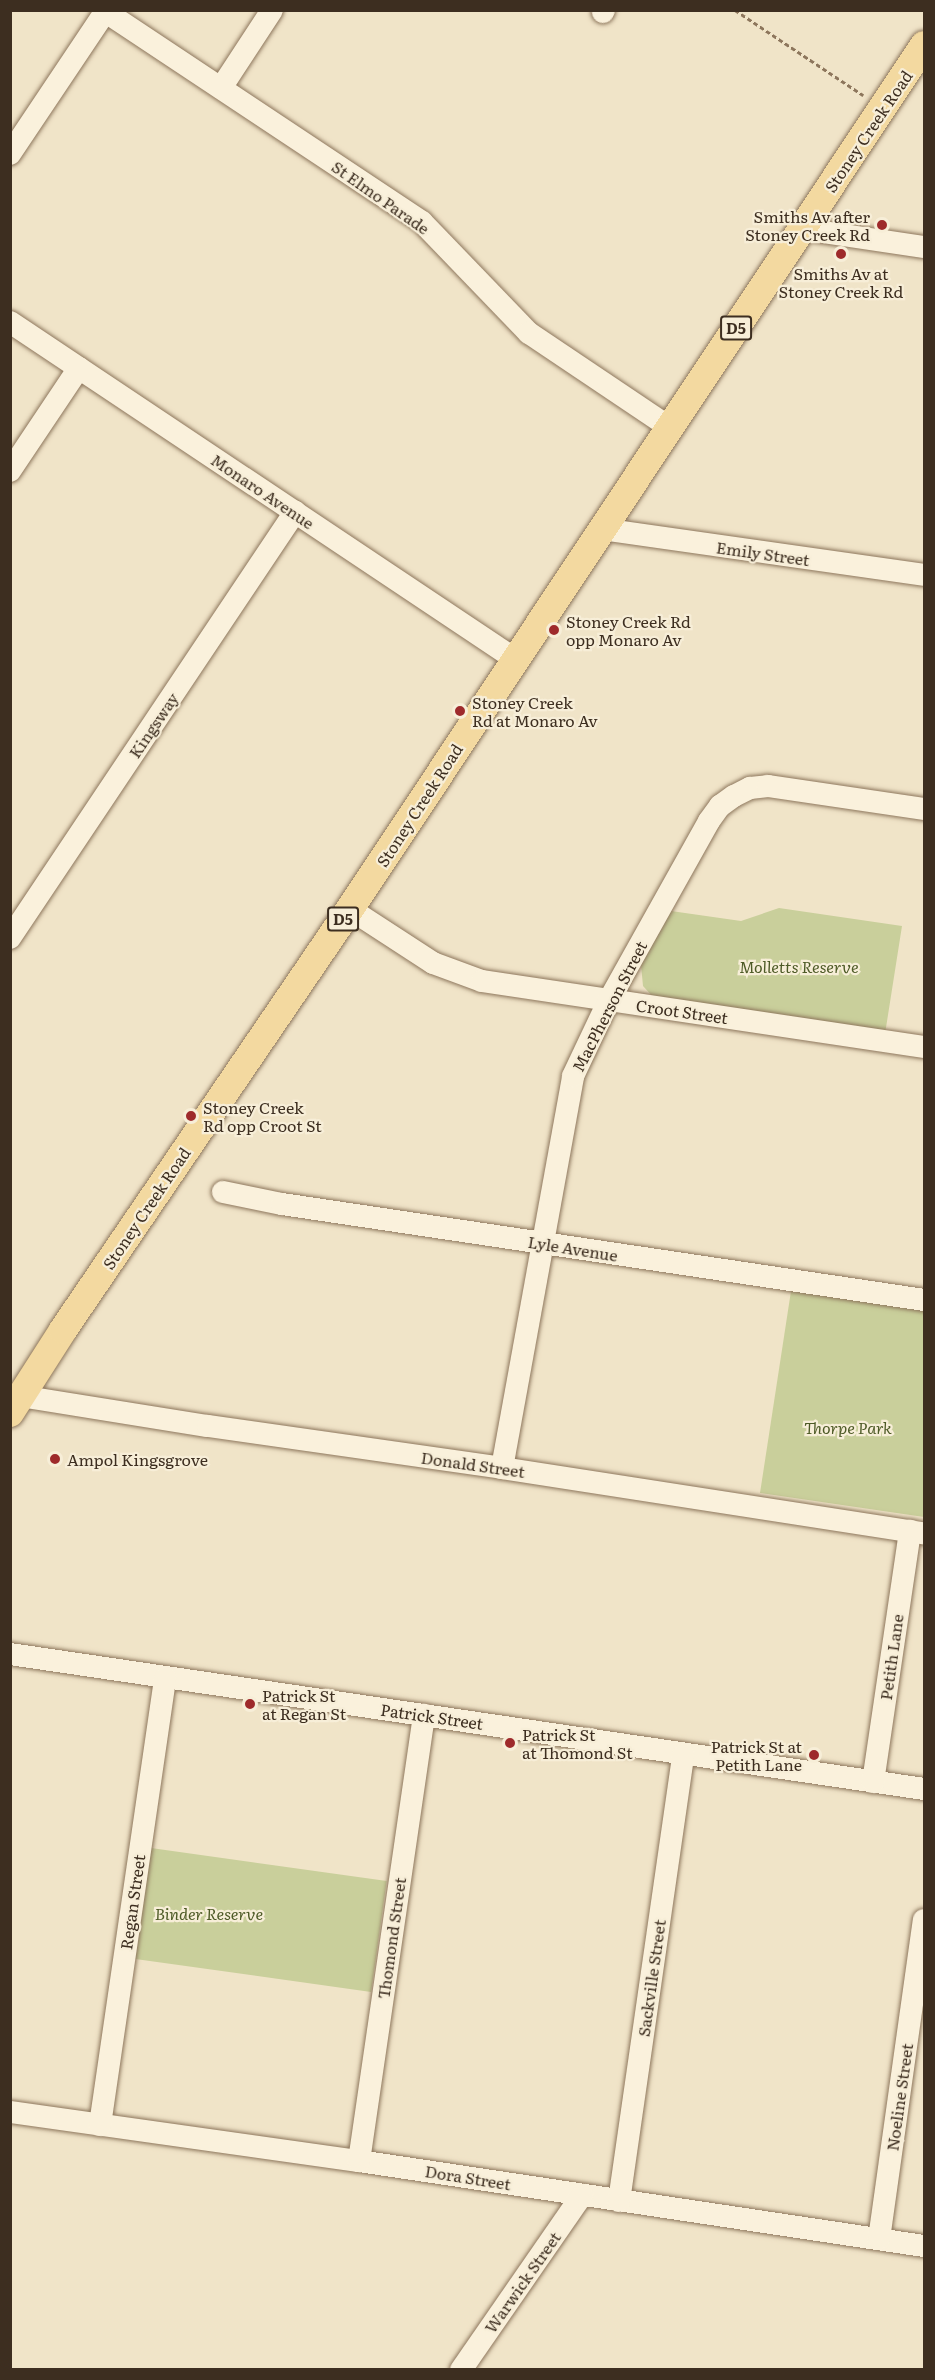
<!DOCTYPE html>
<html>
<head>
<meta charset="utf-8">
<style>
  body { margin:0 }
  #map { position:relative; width:935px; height:2380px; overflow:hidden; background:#f0e4c8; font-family:Literata,serif }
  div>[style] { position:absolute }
  .green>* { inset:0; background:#c9cf9b; transform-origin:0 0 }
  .path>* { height:3px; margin-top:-1.5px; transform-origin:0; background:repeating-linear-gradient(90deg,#8d765c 0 4.5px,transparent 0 7.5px) }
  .roads { filter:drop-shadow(0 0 2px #8d765c) drop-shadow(0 0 2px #8d765c) }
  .minor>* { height:22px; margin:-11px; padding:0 11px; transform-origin:11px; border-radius:11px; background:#faf1dc }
  .major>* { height:28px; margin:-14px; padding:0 14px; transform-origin:14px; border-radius:14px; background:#f3d9a0 }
  .dots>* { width:16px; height:16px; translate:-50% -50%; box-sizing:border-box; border:3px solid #f7eed8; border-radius:50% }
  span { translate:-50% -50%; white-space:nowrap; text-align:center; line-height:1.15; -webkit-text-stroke:4.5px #f7eed8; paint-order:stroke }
  .shield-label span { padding:2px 4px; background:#f7eed8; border:2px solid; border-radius:4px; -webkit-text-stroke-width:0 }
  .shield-label { font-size:15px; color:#3d2e20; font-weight:700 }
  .street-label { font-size:16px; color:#3d2e20 }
  .poi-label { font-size:16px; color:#3d2e20 }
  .right { translate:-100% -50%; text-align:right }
  .left { translate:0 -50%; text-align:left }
  .park-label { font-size:16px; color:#4d5a26; font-style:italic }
  .frame { position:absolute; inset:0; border:12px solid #3d2e20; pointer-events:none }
</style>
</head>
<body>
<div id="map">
  <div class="green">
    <i style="clip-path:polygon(779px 908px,902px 926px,885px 1034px,654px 998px,643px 986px,641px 965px,671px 911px,741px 921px)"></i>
    <i style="clip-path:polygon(791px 1291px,924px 1311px,924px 1517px,760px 1493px)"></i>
    <i style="left:151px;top:1848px;width:238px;height:112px;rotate:8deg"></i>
  </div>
  <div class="path">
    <i style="left:735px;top:10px;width:154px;rotate:33.6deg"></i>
  </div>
  <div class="roads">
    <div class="minor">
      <i style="left:103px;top:10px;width:383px;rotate:33.6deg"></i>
      <i style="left:422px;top:222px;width:154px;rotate:46.1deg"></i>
      <i style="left:529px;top:333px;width:169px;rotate:33.9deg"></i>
      <i style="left:603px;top:12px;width:2px;rotate:-63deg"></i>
      <i style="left:221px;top:88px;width:93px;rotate:-56.8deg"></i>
      <i style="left:10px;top:154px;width:171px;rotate:-56.2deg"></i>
      <i style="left:803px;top:229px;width:122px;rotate:8.5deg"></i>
      <i style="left:10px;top:322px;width:607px;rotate:33.72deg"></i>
      <i style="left:10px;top:471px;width:124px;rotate:-56.2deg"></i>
      <i style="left:601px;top:529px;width:326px;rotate:8.1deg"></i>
      <i style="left:350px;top:909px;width:99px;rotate:33deg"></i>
      <i style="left:433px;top:963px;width:52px;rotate:20.2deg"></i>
      <i style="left:482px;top:981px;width:447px;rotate:8.5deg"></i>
      <i style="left:10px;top:938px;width:513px;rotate:-56.22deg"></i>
      <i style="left:223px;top:1192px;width:60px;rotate:11.5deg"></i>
      <i style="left:282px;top:1204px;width:649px;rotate:8.5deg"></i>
      <i style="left:20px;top:1396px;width:190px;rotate:9.1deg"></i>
      <i style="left:208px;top:1426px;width:297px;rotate:8.1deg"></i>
      <i style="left:502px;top:1468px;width:427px;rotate:8.8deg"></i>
      <i style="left:502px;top:1468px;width:398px;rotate:-79.7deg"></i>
      <i style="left:573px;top:1076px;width:84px;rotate:-64.7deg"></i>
      <i style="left:609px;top:1000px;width:205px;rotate:-60.8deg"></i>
      <i style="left:709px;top:821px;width:19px;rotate:-54deg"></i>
      <i style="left:720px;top:806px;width:17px;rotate:-36deg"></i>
      <i style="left:734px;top:796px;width:18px;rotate:-27deg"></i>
      <i style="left:750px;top:788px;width:18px;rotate:-6deg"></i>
      <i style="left:768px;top:786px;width:158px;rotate:8.4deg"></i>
      <i style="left:10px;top:1654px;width:924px;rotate:8.4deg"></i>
      <i style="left:873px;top:1782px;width:254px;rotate:-81.6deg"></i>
      <i style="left:10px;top:2112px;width:352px;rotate:8deg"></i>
      <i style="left:359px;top:2161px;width:571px;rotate:8.56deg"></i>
      <i style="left:100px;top:2125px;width:452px;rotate:-81.7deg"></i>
      <i style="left:359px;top:2161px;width:451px;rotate:-81.7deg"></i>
      <i style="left:619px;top:2201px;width:451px;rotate:-81.8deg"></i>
      <i style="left:879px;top:2239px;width:322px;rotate:-82deg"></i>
      <i style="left:461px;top:2370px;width:213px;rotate:-55.3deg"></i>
    </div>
    <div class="major">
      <i style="left:10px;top:1413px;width:98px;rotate:-57.4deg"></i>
      <i style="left:63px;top:1330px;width:510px;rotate:-55.72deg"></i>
      <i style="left:350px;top:909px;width:1037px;rotate:-56.4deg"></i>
    </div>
  </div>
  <div class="dots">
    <i style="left:882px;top:225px;background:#9e2a2b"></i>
    <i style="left:841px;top:254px;background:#9e2a2b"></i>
    <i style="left:554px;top:630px;background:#9e2a2b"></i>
    <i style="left:460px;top:711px;background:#9e2a2b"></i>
    <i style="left:191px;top:1116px;background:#9e2a2b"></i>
    <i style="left:55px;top:1459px;background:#9e2a2b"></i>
    <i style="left:250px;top:1704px;background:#9e2a2b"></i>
    <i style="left:510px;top:1743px;background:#9e2a2b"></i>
    <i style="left:814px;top:1755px;background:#9e2a2b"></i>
  </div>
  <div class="shield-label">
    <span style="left:736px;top:328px">D5</span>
    <span style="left:343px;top:919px">D5</span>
  </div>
  <div class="street-label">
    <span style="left:868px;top:131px;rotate:-56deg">Stoney Creek Road</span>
    <span style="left:381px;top:197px;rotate:35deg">St Elmo Parade</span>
    <span style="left:263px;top:491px;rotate:34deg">Monaro Avenue</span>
    <span style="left:763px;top:553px;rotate:8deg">Emily Street</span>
    <span style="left:153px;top:725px;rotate:-56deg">Kingsway</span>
    <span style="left:419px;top:805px;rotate:-57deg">Stoney Creek Road</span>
    <span style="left:609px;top:1006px;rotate:-63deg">MacPherson Street</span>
    <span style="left:682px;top:1011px;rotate:8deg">Croot Street</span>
    <span style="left:146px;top:1208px;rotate:-56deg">Stoney Creek Road</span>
    <span style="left:573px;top:1248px;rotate:9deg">Lyle Avenue</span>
    <span style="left:473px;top:1464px;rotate:8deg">Donald Street</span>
    <span style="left:891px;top:1657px;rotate:-82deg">Petith Lane</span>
    <span style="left:432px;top:1716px;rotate:8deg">Patrick Street</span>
    <span style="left:132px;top:1902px;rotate:-82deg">Regan Street</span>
    <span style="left:391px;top:1938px;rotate:-82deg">Thomond Street</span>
    <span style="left:651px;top:1978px;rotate:-82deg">Sackville Street</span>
    <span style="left:899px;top:2097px;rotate:-82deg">Noeline Street</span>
    <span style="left:468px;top:2177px;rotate:9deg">Dora Street</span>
    <span style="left:522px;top:2282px;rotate:-55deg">Warwick Street</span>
  </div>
  <div class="poi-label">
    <span class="right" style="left:870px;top:225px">Smiths Av after<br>Stoney Creek Rd</span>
    <span style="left:841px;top:282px">Smiths Av at<br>Stoney Creek Rd</span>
    <span class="left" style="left:566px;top:630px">Stoney Creek Rd<br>opp Monaro Av</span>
    <span class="left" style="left:472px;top:711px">Stoney Creek<br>Rd at Monaro Av</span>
    <span class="left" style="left:203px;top:1116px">Stoney Creek<br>Rd opp Croot St</span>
    <span class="left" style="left:67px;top:1459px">Ampol Kingsgrove</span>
    <span class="left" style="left:262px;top:1704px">Patrick St<br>at Regan St</span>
    <span class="left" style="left:522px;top:1743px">Patrick St<br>at Thomond St</span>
    <span class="right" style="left:802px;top:1755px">Patrick St at<br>Petith Lane</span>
  </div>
  <div class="park-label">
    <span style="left:799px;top:966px">Molletts Reserve</span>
    <span style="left:848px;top:1427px">Thorpe Park</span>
    <span style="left:209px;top:1913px">Binder Reserve</span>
  </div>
  <div class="frame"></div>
</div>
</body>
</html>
